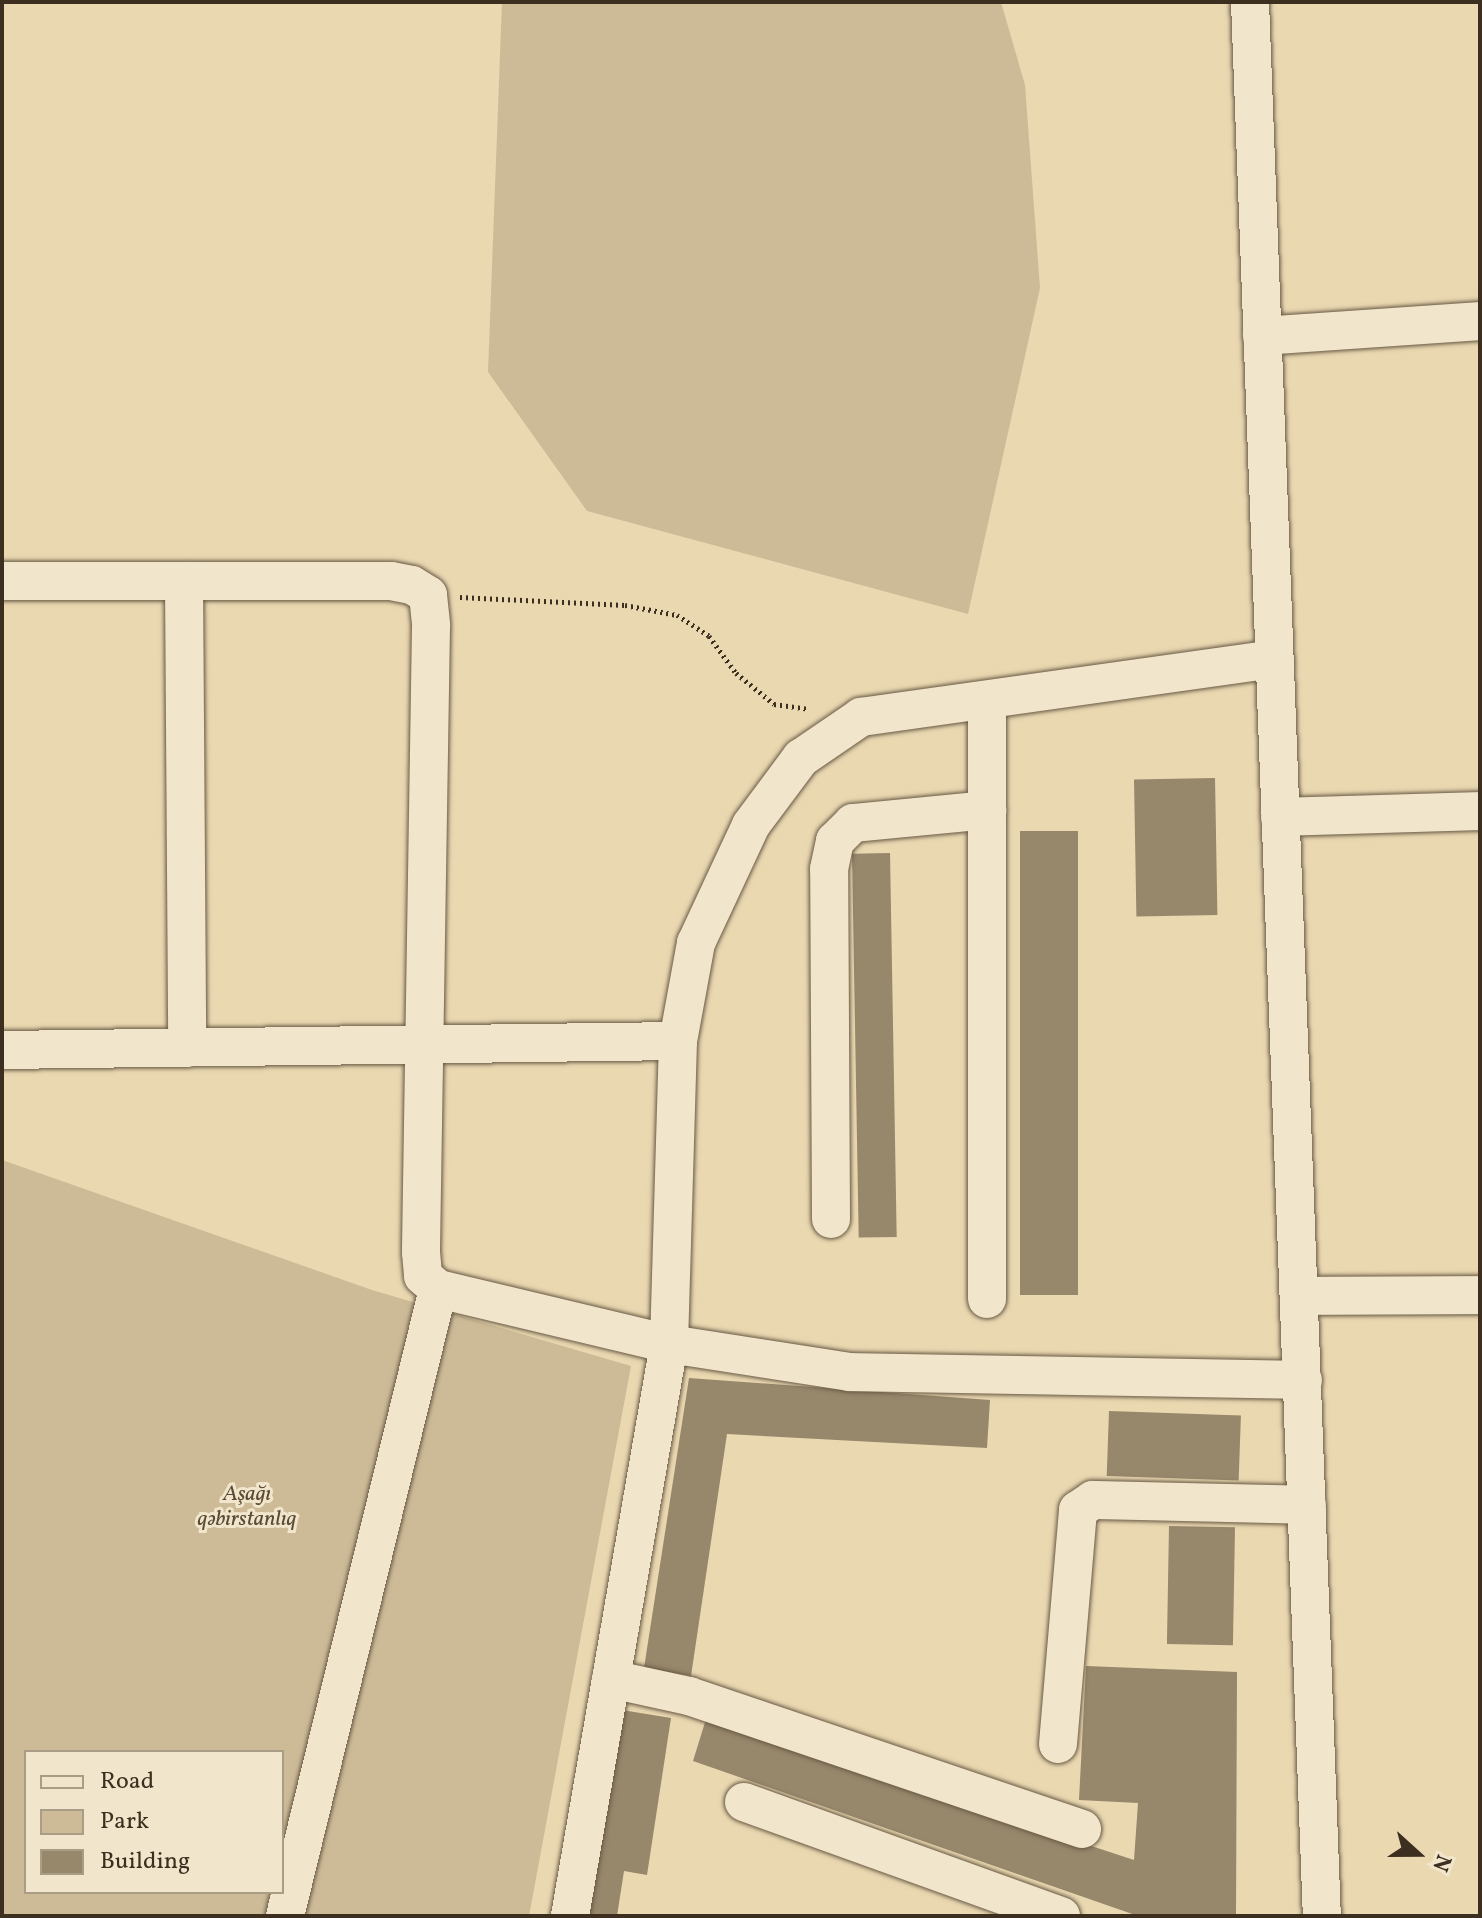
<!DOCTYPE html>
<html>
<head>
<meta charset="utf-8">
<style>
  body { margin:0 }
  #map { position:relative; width:1482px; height:1918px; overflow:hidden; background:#ead8b1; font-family:Vollkorn,serif }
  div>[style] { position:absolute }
  .green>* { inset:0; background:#cdbb98 }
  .building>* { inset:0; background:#97876b; transform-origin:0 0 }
  .path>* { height:5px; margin-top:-2.5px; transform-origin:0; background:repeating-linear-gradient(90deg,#3d2f20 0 2px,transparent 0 6px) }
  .roads { filter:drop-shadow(0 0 2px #685944) drop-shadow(0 0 2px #685944) }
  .minor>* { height:38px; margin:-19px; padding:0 19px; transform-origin:19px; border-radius:19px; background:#f1e6cc }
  span { translate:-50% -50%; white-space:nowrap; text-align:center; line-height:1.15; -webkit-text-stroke:6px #f1e6cc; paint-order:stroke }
  .park-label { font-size:22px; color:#5a4b38; font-style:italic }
  .frame { position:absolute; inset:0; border:4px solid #3d2f20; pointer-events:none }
  .legend { position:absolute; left:24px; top:1750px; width:260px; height:144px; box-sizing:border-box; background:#f1e6cc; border:2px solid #a99d87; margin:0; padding:10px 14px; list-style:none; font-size:24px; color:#3d2f20 }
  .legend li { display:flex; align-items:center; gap:16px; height:40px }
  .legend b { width:40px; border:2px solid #a99d87 }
  .north { position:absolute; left:1378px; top:1814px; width:80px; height:80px; -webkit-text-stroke:6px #f1e6cc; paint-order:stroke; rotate:111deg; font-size:22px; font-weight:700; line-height:32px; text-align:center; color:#3d2f20 }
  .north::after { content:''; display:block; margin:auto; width:28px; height:36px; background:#3d2f20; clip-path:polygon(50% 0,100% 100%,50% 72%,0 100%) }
</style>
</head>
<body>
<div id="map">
  <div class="green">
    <i style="clip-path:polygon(502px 2px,1001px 2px,1025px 85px,1040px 288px,968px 614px,587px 511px,488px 372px)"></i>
    <i style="clip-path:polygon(evenodd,2px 1160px,372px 1290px,631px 1366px,529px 1916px,2px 1916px,2px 1160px,26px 1752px,282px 1752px,282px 1892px,26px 1892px,26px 1752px)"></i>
  </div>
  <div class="building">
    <i style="left:1215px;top:778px;width:137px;height:81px;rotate:89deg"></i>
    <i style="left:1020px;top:831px;width:58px;height:464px"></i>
    <i style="left:890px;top:853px;width:384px;height:38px;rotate:89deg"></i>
    <i style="clip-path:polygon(689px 1378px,990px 1400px,987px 1448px,727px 1434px,691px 1676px,644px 1668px)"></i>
    <i style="left:1109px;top:1411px;width:132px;height:65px;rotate:2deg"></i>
    <i style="left:1169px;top:1526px;width:66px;height:118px;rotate:1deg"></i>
    <i style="clip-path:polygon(1086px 1666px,1237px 1672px,1236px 1916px,1138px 1916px,693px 1761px,706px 1719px,1134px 1860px,1138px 1803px,1079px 1800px)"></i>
    <i style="clip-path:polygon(622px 1710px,671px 1718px,647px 1875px,624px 1871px,617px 1916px,589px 1916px)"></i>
  </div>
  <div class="path">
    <i style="left:460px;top:597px;width:165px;rotate:2.8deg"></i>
    <i style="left:625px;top:605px;width:53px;rotate:10.9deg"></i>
    <i style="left:677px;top:615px;width:38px;rotate:33deg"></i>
    <i style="left:709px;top:636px;width:46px;rotate:53.9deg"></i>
    <i style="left:736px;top:673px;width:49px;rotate:39.2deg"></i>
    <i style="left:774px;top:704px;width:35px;rotate:8deg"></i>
  </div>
  <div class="roads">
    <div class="minor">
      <i style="left:1250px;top:2px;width:1915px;rotate:87.85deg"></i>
      <i style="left:1262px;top:336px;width:219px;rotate:-3.9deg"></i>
      <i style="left:2px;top:581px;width:389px"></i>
      <i style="left:391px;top:581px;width:21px;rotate:11deg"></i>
      <i style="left:412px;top:585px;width:19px;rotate:32deg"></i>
      <i style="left:428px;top:595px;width:31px;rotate:84deg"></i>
      <i style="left:431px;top:626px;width:626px;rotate:90.92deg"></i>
      <i style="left:421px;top:1252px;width:24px;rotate:85deg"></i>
      <i style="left:423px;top:1276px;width:20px;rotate:41deg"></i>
      <i style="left:438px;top:1289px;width:237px;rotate:13.4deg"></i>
      <i style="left:669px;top:1344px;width:182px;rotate:8.8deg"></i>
      <i style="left:849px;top:1372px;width:454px;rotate:1deg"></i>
      <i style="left:184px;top:581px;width:467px;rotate:89.6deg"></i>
      <i style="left:987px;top:701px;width:598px;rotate:90deg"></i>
      <i style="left:1280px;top:817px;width:200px;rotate:-1.7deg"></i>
      <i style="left:2px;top:1050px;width:676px;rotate:-0.76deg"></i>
      <i style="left:831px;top:1219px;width:350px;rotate:-90.3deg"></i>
      <i style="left:829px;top:869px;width:29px;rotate:-78deg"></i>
      <i style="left:835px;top:841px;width:25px;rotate:-45deg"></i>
      <i style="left:853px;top:823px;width:135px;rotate:-5.5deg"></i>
      <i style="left:1299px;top:1296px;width:181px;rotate:-0.3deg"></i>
      <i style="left:611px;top:1679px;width:80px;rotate:12.3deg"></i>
      <i style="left:689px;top:1696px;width:415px;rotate:18.7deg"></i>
      <i style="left:1058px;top:1744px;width:235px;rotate:-85.1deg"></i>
      <i style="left:1078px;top:1510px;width:18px;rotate:-34deg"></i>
      <i style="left:1093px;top:1500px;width:214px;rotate:1.3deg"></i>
      <i style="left:744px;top:1802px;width:337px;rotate:19.8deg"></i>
      <i style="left:285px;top:1916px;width:645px;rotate:-76.29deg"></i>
      <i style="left:570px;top:1916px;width:581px;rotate:-80.18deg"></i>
      <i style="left:669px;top:1344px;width:303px;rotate:-88.3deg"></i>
      <i style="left:678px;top:1041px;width:100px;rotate:-79.6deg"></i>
      <i style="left:696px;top:943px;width:130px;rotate:-65deg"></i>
      <i style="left:751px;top:825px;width:84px;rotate:-53.3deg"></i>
      <i style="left:801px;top:758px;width:73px;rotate:-34.3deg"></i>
      <i style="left:861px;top:717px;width:416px;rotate:-8deg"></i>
    </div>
  </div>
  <div class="park-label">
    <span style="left:247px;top:1507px">Aşağı<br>qəbirstanlıq</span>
  </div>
  <div class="frame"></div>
  <ul class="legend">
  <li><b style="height:10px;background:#f1e6cc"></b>Road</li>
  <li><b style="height:22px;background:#cdbb98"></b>Park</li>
  <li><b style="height:22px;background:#97876b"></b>Building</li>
  </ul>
  <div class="north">N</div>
</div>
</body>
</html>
